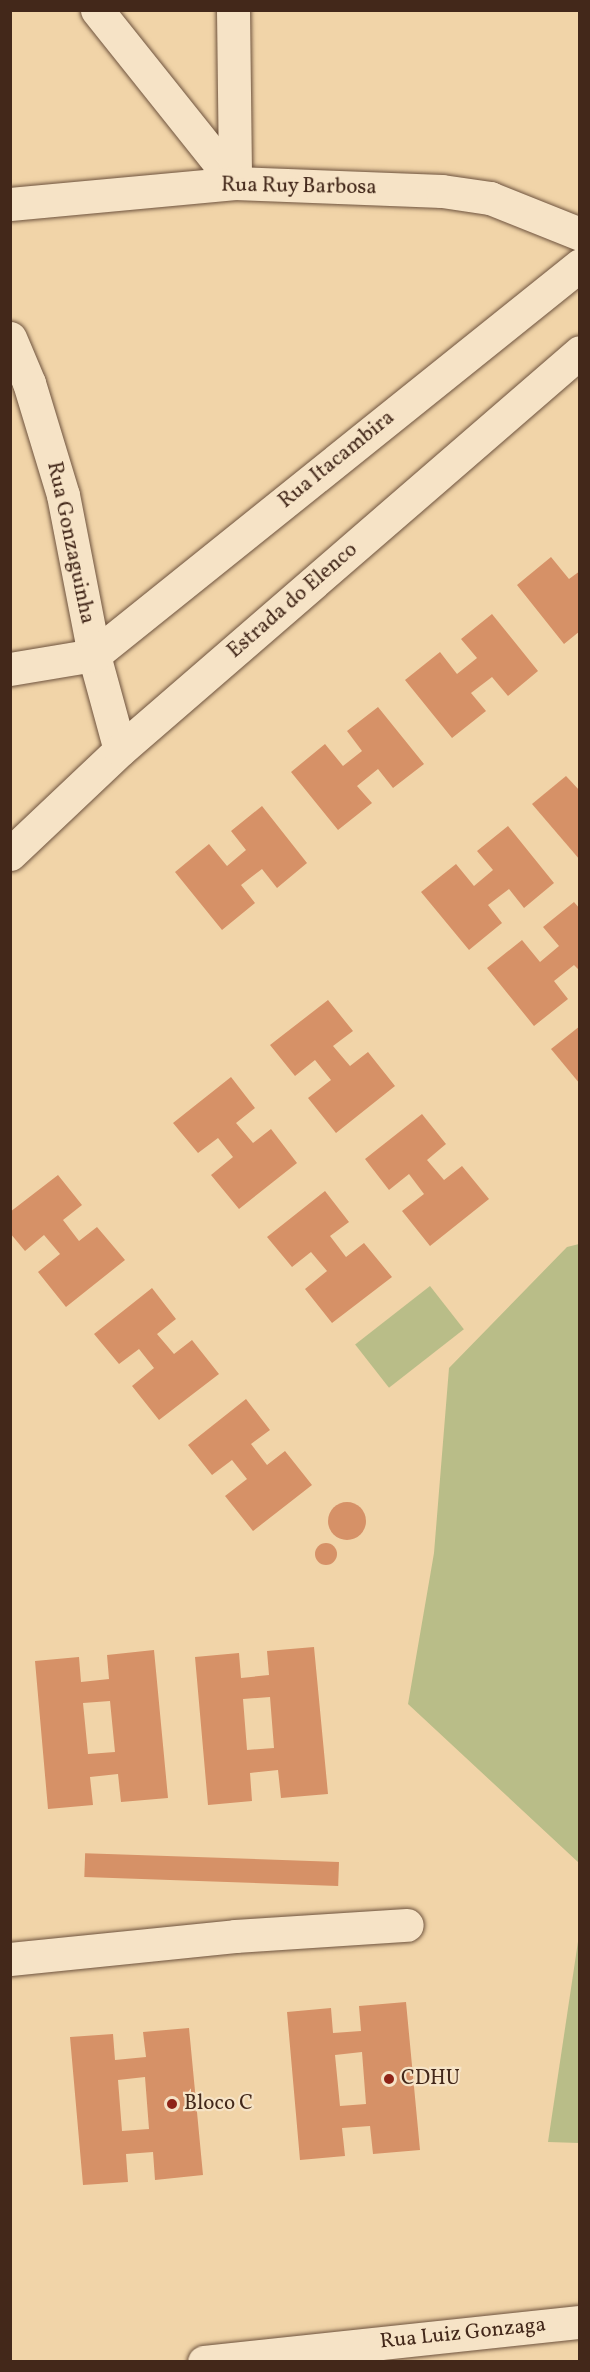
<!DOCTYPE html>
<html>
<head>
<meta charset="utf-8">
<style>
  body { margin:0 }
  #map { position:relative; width:590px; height:2372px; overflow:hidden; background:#f1d4a8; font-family:Vollkorn,serif }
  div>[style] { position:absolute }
  .green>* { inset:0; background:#b9bd88; transform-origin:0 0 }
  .building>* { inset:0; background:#d69167; transform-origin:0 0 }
  .round { border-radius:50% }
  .roads { filter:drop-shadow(0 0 2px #6e533e) drop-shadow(0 0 2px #6e533e) }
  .minor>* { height:33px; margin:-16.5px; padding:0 16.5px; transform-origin:16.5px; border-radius:16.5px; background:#f6e3c6 }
  .dots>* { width:16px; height:16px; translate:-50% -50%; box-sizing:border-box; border:3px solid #f6e3c6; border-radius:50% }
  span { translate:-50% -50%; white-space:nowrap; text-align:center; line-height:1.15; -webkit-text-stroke:4.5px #f6e3c6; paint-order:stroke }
  .street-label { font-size:21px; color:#43281a }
  .poi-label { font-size:21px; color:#43281a }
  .left { translate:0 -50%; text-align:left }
  .frame { position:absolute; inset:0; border:12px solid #43281a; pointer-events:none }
</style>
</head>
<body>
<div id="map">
  <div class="green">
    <i style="clip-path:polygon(579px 1244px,580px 1244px,579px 1863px,408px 1704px,434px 1553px,449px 1368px,567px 1247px)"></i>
    <i style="left:430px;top:1286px;width:55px;height:95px;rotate:52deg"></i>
    <i style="clip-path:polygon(579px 1935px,579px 2143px,548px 2142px)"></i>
  </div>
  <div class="building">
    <i style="clip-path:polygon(551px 557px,569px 579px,580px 571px,580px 631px,564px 644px,517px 585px)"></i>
    <i style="clip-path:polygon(492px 614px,538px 671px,508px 696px,492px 677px,471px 693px,486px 711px,452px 738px,405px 680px,440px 652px,457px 674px,477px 658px,461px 639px)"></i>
    <i style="clip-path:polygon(378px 707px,424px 764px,393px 788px,378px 769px,357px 786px,372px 803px,338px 830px,291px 772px,325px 744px,343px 766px,362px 751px,347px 731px)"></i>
    <i style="clip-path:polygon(566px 776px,580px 791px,580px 860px,532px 804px)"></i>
    <i style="clip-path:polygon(262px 806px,307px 863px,277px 888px,262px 869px,241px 885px,255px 903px,222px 930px,175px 872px,209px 844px,227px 866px,246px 850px,231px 831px)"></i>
    <i style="clip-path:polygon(508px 826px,554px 883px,524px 908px,509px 889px,488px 905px,502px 923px,469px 950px,421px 892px,456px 864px,474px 886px,493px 870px,477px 851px)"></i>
    <i style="clip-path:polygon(574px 902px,580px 909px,580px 971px,574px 965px,554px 981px,568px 999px,534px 1026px,487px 968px,522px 940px,540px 962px,559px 946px,543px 927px)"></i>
    <i style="clip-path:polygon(328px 1000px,353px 1031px,333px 1046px,350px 1066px,368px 1052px,395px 1086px,336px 1133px,308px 1098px,331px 1080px,315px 1060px,295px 1076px,270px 1045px)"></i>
    <i style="clip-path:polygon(580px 1026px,580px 1084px,551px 1049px)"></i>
    <i style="clip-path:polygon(231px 1077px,255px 1108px,236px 1123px,253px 1143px,271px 1129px,297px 1163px,239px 1209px,211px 1175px,233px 1157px,218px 1138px,198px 1153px,173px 1123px)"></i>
    <i style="clip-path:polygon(422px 1114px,446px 1144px,427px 1160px,444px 1180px,462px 1166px,489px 1199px,430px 1246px,402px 1211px,424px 1194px,409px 1174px,389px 1190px,365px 1159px)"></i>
    <i style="clip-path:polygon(58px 1175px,82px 1205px,63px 1220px,79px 1241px,97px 1227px,125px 1260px,66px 1307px,38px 1272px,60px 1254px,44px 1235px,25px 1251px,10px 1233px,10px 1212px)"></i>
    <i style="clip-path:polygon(325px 1191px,349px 1222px,330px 1236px,346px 1257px,364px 1243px,392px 1277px,332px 1323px,305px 1289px,327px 1271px,311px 1252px,292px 1267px,267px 1237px)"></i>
    <i style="clip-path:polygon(152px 1288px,176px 1319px,157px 1334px,174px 1354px,192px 1340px,219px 1374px,159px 1420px,132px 1386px,154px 1368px,139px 1349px,119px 1364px,94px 1334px)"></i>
    <i style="clip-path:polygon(246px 1399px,270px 1430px,251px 1444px,267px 1465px,285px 1451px,312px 1485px,253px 1531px,225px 1496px,247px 1479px,232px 1460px,212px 1475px,188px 1445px)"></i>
    <i class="round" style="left:328px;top:1502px;width:38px;height:38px"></i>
    <i class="round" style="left:315px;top:1543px;width:22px;height:22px"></i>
    <i style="clip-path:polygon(evenodd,314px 1647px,328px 1794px,281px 1798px,278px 1770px,250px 1773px,252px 1801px,208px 1805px,195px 1657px,239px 1653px,241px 1678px,269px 1675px,267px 1651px,314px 1647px,270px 1697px,274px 1748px,247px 1750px,243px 1699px,270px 1697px)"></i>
    <i style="clip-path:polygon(evenodd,154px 1650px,168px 1798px,121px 1802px,118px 1774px,90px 1777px,93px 1805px,48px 1809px,35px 1661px,79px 1657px,81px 1682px,109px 1679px,107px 1655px,154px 1650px,110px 1701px,115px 1752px,88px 1754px,83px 1703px,110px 1701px)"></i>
    <i style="left:339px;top:1862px;width:24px;height:254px;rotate:92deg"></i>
    <i style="clip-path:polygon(evenodd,406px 2002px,420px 2150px,373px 2154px,370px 2126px,342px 2128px,345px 2156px,300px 2160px,287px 2012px,331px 2008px,333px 2033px,361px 2031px,359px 2006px,406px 2002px,362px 2052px,366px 2104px,340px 2106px,335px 2055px,362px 2052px)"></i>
    <i style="clip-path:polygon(evenodd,189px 2028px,203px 2175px,155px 2180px,153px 2152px,126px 2154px,128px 2182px,83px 2185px,70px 2037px,113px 2034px,115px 2060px,146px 2057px,143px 2032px,189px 2028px,145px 2077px,149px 2129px,122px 2131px,118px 2080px,145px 2077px)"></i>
  </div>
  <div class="roads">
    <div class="minor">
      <i style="left:97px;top:10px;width:221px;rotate:51.4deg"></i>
      <i style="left:233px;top:10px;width:173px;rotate:89.3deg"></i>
      <i style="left:10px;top:204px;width:226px;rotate:-5.3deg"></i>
      <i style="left:235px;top:183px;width:207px;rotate:2.2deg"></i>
      <i style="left:442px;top:191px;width:49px;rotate:8.3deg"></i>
      <i style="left:490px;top:198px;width:97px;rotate:21.8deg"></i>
      <i style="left:10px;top:338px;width:49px;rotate:67.1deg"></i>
      <i style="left:29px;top:383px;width:117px;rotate:73.1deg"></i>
      <i style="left:63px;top:495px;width:163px;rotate:79deg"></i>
      <i style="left:94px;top:655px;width:98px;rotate:74.7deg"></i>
      <i style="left:10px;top:669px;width:85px;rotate:-9.5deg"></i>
      <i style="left:94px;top:655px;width:623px;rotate:-38.75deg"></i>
      <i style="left:10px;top:854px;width:151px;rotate:-43.4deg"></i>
      <i style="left:120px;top:750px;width:608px;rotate:-40.87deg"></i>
      <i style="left:10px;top:1959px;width:226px;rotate:-5.8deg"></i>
      <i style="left:235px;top:1936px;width:172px;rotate:-3.7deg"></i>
      <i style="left:204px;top:2362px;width:378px;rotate:-6.1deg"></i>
    </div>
  </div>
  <div class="dots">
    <i style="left:389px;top:2079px;background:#8f2418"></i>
    <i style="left:172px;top:2104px;background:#8f2418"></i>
  </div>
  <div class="street-label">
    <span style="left:299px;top:187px;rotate:1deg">Rua Ruy Barbosa</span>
    <span style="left:337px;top:460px;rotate:-39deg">Rua Itacambira</span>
    <span style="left:70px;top:543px;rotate:78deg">Rua Gonzaguinha</span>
    <span style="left:293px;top:601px;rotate:-41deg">Estrada do Elenco</span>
    <span style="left:463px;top:2334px;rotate:-6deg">Rua Luiz Gonzaga</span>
  </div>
  <div class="poi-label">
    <span class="left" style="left:401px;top:2079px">CDHU</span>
    <span class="left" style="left:184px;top:2104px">Bloco C</span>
  </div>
  <div class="frame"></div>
</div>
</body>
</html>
